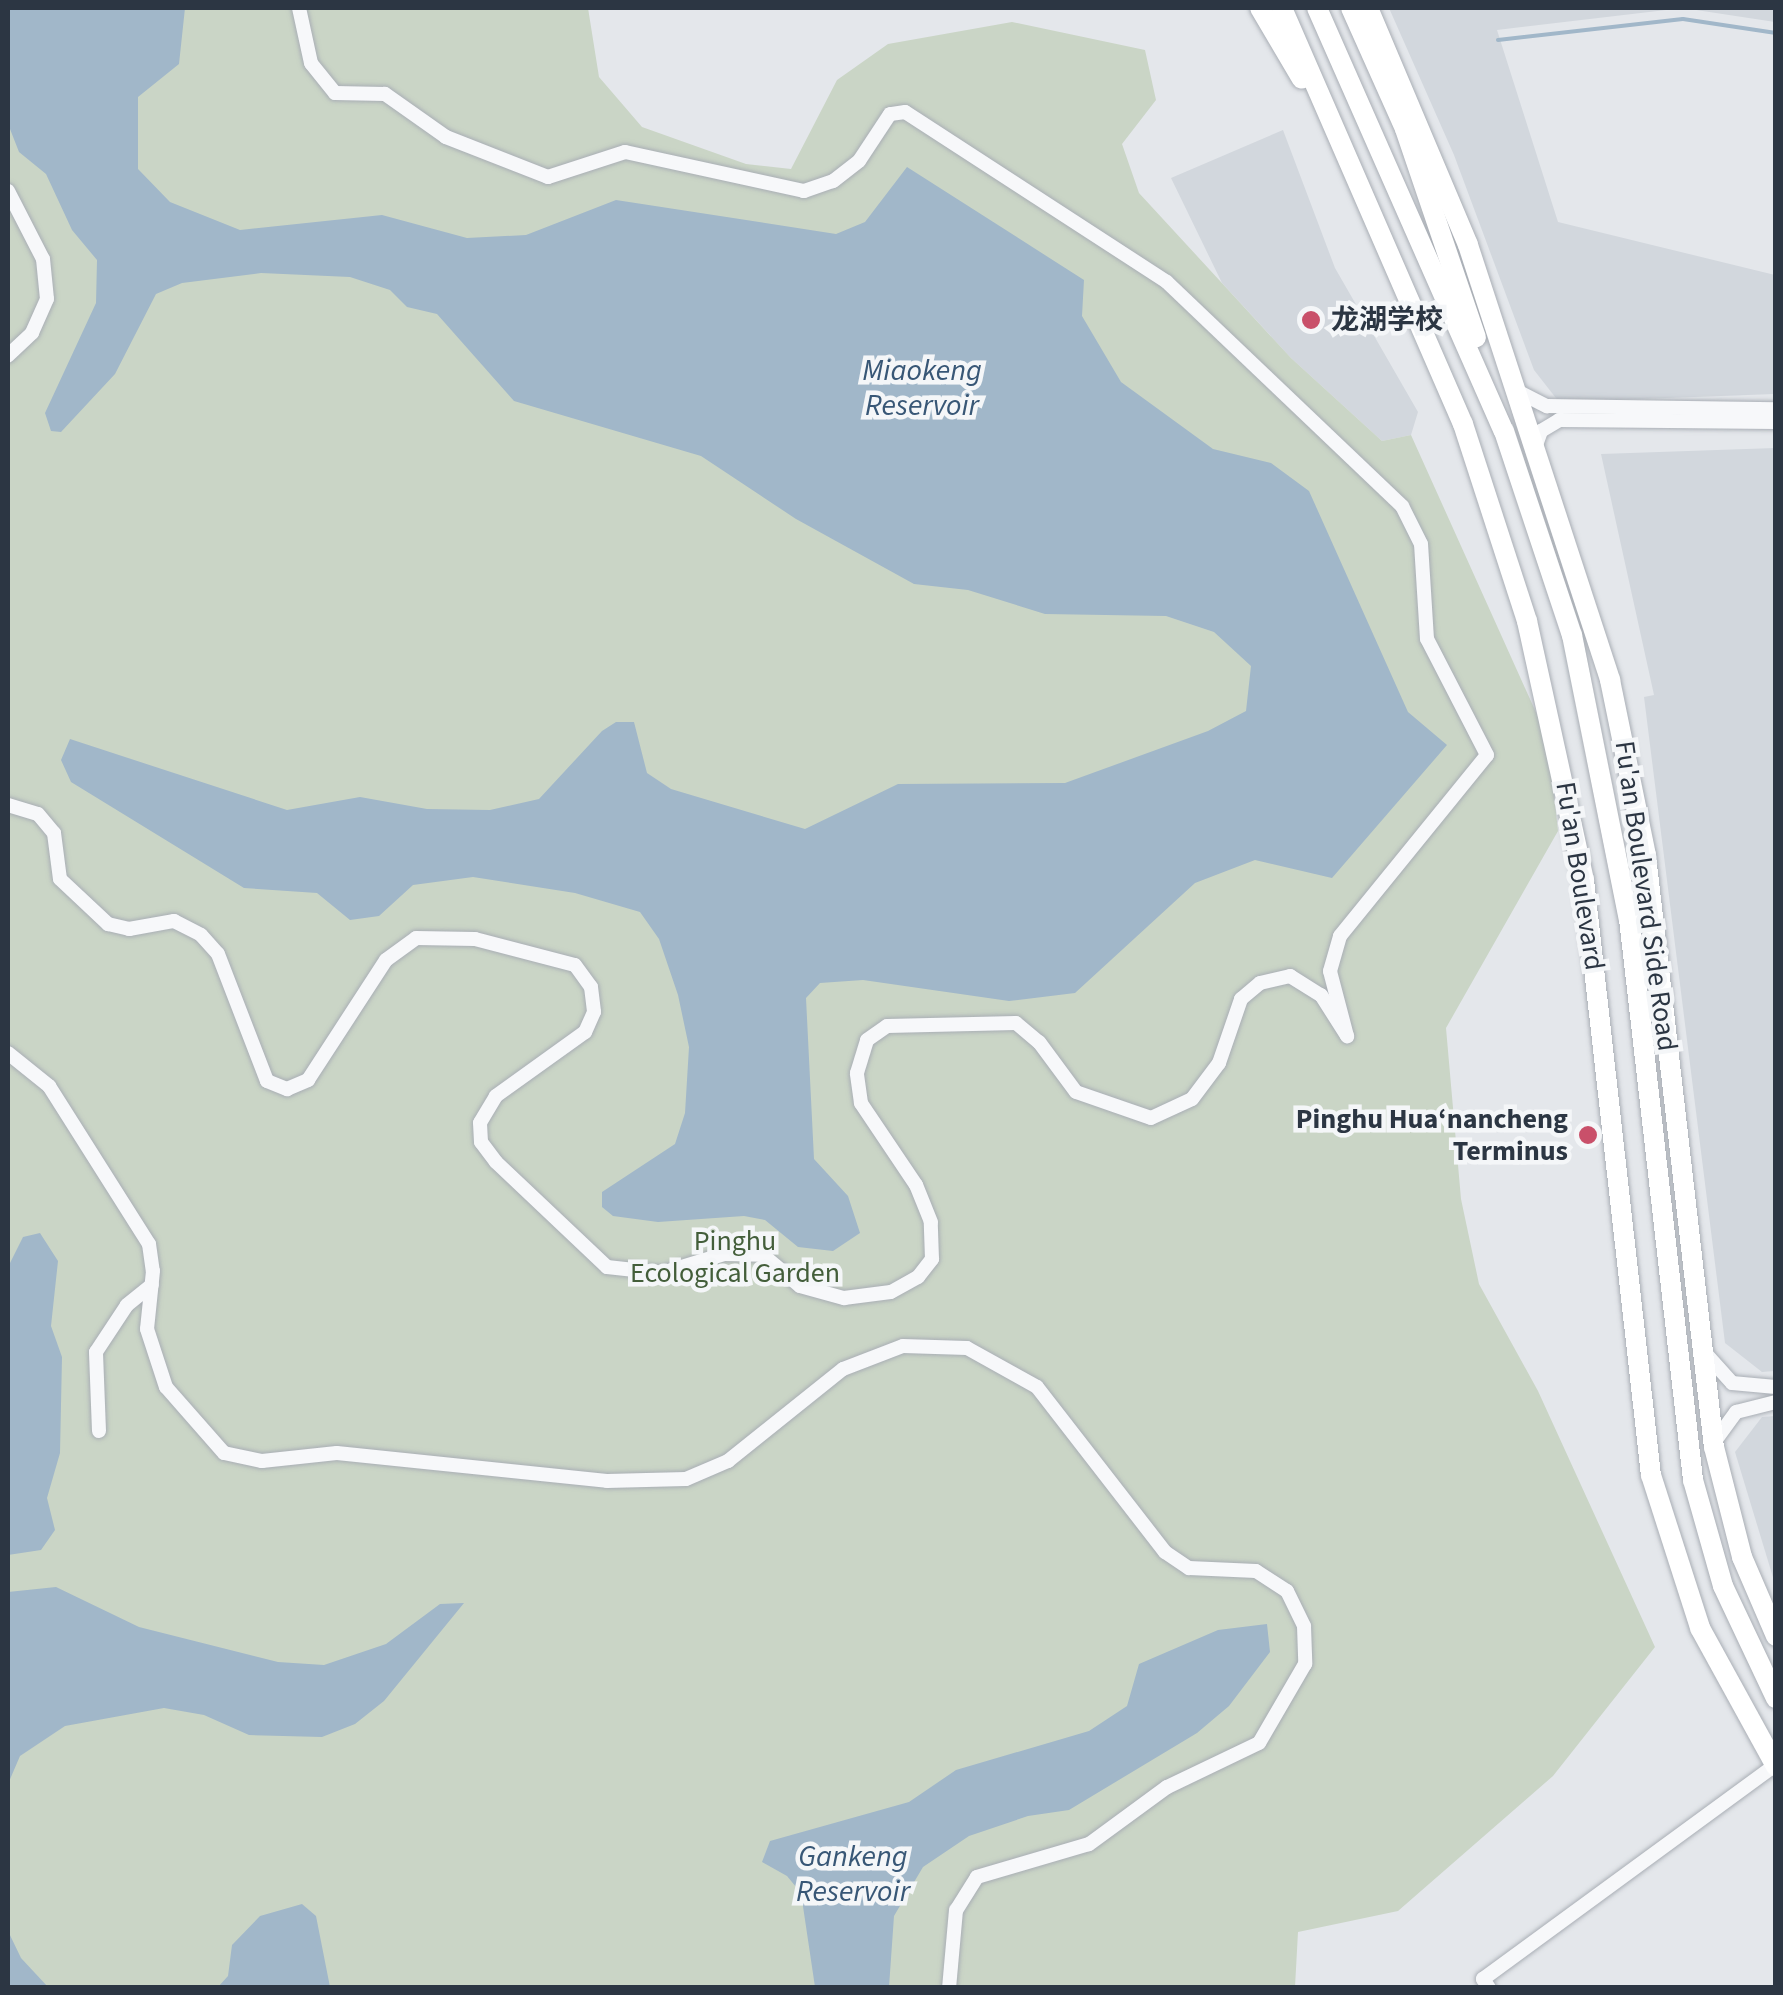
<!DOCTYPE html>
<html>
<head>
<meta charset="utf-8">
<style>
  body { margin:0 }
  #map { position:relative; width:1783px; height:1995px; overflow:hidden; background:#e4e7eb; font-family:"Source Sans 3","Noto Sans SC",sans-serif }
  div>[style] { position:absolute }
  .built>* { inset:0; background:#d2d7dd }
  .green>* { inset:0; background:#cad5c6 }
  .water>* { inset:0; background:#a1b7c9 }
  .stream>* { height:4px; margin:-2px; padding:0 2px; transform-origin:2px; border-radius:2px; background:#a1b7c9 }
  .roads { filter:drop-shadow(0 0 2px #a9aeb5) drop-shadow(0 0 2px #a9aeb5) }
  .street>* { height:14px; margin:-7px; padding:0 7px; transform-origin:7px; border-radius:7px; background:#f7f8fa }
  .secondary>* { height:20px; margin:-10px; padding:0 10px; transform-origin:10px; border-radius:10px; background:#fff }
  .dots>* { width:28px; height:28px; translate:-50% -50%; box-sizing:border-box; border:5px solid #f4f6f8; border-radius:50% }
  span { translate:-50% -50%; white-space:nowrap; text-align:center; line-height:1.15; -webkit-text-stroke:9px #f4f6f8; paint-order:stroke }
  .poi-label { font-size:28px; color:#2c3643; font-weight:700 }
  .left { translate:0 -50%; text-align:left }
  .right { translate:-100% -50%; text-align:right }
  .street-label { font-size:28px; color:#2c3643 }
  .park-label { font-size:28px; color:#435e3a }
  .water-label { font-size:30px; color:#385776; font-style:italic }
  .frame { position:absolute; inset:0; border:10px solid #2c3643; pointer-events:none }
</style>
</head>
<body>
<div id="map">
  <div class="built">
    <i style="clip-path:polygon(1389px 8px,1775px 8px,1775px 22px,1683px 8px,1497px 30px,1558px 222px,1775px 275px,1775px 394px,1559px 402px,1534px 370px,1454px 155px)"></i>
    <i style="clip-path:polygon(1283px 130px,1335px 268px,1418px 412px,1411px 435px,1382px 441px,1291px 358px,1222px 283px,1171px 178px)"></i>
    <i style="clip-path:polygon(1775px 448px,1775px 1371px,1762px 1372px,1725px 1343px,1644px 697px,1654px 695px,1601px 454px)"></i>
    <i style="clip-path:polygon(1775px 1416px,1776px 1416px,1775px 1584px,1735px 1452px,1762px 1417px)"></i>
  </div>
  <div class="green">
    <i style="clip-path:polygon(8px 8px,588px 8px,599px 77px,642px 127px,746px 164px,791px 169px,837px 80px,888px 44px,1012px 22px,1145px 50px,1156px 100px,1122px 144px,1139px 193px,1291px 358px,1382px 441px,1411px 435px,1548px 739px,1558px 831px,1446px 1028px,1461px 1199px,1479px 1284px,1538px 1391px,1655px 1647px,1553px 1776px,1398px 1911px,1298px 1932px,1295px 1987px,8px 1987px)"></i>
  </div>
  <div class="water">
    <i style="clip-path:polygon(8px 8px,185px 8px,179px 64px,138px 97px,138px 169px,170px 202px,240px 230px,382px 215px,467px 238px,526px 235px,616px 200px,836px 234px,865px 222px,907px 167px,1084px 280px,1082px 316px,1121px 382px,1213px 449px,1271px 463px,1309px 491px,1408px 712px,1447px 745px,1332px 878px,1255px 860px,1195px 883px,1075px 993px,1009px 1001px,863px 980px,820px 983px,806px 998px,814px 1159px,848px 1196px,860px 1233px,833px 1251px,798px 1247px,765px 1220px,744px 1216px,658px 1222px,613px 1216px,602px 1207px,602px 1192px,675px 1144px,685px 1113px,689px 1047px,678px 995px,659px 939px,640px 912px,575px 893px,473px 877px,413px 885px,379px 916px,350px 920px,317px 893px,244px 888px,71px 782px,61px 760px,70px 739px,287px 810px,360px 797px,427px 809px,490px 810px,539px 799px,602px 731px,616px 722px,634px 722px,647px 773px,671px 789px,805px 829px,898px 784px,1065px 783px,1208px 731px,1246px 711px,1251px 666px,1214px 632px,1166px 616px,1045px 614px,968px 590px,914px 584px,796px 519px,701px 456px,514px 401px,437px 314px,407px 307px,390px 290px,350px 277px,261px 273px,182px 283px,156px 294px,115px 374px,61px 432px,51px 431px,45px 413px,96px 303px,97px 260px,72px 230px,46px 174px,19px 152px,10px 129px)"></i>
    <i style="clip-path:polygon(40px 1233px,58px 1261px,51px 1326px,62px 1357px,60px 1453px,47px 1498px,55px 1530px,41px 1550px,8px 1555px,8px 1267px,23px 1237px)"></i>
    <i style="clip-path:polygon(56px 1587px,139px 1627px,278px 1662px,324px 1665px,386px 1644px,440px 1604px,464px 1603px,384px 1701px,355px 1724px,322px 1737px,249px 1735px,204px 1715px,164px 1708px,65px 1726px,20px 1756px,8px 1784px,8px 1592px)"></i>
    <i style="clip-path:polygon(1267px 1624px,1270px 1652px,1229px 1706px,1197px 1733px,1069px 1810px,1028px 1816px,969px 1836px,923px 1867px,894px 1916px,889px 1987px,815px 1987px,801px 1893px,787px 1876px,762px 1862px,770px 1841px,909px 1802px,956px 1770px,1089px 1731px,1127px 1706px,1139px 1664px,1218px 1630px)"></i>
    <i style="clip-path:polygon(302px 1904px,316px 1916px,330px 1987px,218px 1987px,228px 1976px,232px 1945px,260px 1916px)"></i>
    <i style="clip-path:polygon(8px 1931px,21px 1958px,48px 1987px,8px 1987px)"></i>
  </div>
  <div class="stream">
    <i style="left:1498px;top:40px;width:186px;rotate:-6.5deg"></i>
    <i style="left:1683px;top:19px;width:94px;rotate:8.6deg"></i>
  </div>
  <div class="roads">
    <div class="street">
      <i style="left:8px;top:191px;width:76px;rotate:62.8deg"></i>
      <i style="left:43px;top:259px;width:40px;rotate:84.3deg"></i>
      <i style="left:47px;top:299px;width:37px;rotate:114deg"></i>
      <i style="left:32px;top:333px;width:33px;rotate:137deg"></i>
      <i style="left:1517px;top:391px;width:34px;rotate:27deg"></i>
      <i style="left:1547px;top:406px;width:229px;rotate:0.8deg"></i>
      <i style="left:1536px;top:445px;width:15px;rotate:-70deg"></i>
      <i style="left:1541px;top:431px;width:21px;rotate:-31deg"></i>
      <i style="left:1559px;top:420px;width:217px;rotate:0.5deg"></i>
      <i style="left:8px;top:805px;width:31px;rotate:17deg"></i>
      <i style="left:38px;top:814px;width:25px;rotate:50deg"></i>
      <i style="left:54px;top:833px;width:46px;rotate:82.6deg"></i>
      <i style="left:60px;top:879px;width:66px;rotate:43.2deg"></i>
      <i style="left:108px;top:924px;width:22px;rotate:13deg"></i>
      <i style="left:129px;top:929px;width:46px;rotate:-10.1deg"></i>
      <i style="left:174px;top:921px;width:30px;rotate:27deg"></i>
      <i style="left:201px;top:935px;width:25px;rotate:48deg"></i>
      <i style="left:218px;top:954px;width:136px;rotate:68.9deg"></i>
      <i style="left:267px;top:1081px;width:22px;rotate:22deg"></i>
      <i style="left:287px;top:1089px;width:23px;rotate:-23deg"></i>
      <i style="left:308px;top:1080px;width:143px;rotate:-57deg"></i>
      <i style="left:386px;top:960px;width:37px;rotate:-36deg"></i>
      <i style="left:416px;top:938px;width:59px;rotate:1deg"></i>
      <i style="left:475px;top:939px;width:103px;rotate:14.6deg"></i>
      <i style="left:575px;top:965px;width:27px;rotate:54deg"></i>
      <i style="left:591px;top:987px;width:25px;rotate:83deg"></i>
      <i style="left:594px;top:1012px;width:22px;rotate:114deg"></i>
      <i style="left:585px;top:1032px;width:110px;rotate:144.3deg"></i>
      <i style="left:496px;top:1096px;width:31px;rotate:121deg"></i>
      <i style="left:480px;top:1123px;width:19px;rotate:87deg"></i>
      <i style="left:481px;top:1142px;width:25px;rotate:53deg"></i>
      <i style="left:496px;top:1162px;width:153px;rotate:43.4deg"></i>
      <i style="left:607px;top:1267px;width:55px;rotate:6.2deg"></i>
      <i style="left:662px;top:1273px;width:65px;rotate:-17deg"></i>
      <i style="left:724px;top:1254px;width:39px;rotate:1deg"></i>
      <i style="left:763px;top:1255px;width:48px;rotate:40deg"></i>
      <i style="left:800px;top:1286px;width:46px;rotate:15.3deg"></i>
      <i style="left:844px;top:1298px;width:47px;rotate:-7.3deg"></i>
      <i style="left:891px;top:1292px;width:31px;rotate:-29deg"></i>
      <i style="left:918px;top:1277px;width:23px;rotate:-52deg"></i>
      <i style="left:932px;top:1259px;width:37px;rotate:-92deg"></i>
      <i style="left:931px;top:1222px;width:40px;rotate:-112deg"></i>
      <i style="left:916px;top:1185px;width:99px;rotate:-123.9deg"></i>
      <i style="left:861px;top:1103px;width:30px;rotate:-98deg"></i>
      <i style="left:857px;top:1073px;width:34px;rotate:-73deg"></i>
      <i style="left:867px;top:1040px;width:24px;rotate:-35deg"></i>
      <i style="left:887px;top:1026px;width:129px;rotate:-1.3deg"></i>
      <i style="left:1016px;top:1023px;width:30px;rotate:40deg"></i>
      <i style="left:1039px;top:1042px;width:62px;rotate:53.5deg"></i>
      <i style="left:1076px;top:1092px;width:79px;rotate:19.1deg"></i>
      <i style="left:1151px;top:1118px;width:45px;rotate:-24.9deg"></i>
      <i style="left:1192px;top:1099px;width:45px;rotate:-53.1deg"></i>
      <i style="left:1219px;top:1063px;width:68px;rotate:-71deg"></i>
      <i style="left:1241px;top:999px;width:25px;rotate:-40deg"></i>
      <i style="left:1260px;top:983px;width:31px;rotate:-13deg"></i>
      <i style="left:1290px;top:976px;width:36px;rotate:32deg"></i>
      <i style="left:1321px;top:995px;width:49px;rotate:57.6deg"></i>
      <i style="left:1347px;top:1036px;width:67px;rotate:-104.7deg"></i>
      <i style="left:1330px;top:971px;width:36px;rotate:-74deg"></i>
      <i style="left:1340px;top:936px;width:233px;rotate:-50.9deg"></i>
      <i style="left:1487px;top:755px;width:131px;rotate:-117.3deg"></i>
      <i style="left:1427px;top:639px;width:95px;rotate:-93.6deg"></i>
      <i style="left:1421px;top:544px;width:42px;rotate:-116.6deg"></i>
      <i style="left:1402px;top:506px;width:325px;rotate:-136.4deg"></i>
      <i style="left:1167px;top:282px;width:312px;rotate:-147deg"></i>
      <i style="left:905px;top:112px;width:15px;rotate:172deg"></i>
      <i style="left:890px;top:114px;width:56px;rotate:123.4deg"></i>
      <i style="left:859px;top:161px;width:33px;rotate:142deg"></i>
      <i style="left:833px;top:181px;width:31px;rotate:161deg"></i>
      <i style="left:804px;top:191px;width:183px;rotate:-167.7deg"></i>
      <i style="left:625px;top:152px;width:81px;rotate:162deg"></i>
      <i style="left:548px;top:177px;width:110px;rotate:-158.6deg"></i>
      <i style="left:446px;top:137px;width:75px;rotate:-144.8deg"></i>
      <i style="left:385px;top:94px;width:50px;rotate:-178.9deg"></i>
      <i style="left:335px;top:93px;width:38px;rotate:-129deg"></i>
      <i style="left:311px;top:63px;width:56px;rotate:-102.3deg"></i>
      <i style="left:8px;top:1053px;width:53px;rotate:38.8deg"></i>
      <i style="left:49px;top:1086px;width:187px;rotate:57.7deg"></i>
      <i style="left:149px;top:1244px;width:27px;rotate:82deg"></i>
      <i style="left:153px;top:1271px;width:58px;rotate:95.9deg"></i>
      <i style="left:147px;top:1329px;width:61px;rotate:71.9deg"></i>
      <i style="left:166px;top:1387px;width:88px;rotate:48.7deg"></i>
      <i style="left:224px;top:1453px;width:39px;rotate:12deg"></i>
      <i style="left:262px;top:1461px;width:75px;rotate:-6.1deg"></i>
      <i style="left:337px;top:1453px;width:271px;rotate:5.9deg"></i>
      <i style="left:607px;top:1481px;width:79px;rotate:-1.5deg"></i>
      <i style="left:686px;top:1479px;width:46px;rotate:-23.2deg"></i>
      <i style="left:728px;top:1461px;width:147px;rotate:-38.7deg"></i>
      <i style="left:843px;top:1369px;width:64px;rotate:-21deg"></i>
      <i style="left:903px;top:1346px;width:64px;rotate:1.8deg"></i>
      <i style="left:967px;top:1348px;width:80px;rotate:29.1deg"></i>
      <i style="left:1037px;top:1387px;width:209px;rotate:52.2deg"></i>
      <i style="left:1165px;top:1552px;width:29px;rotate:34deg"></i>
      <i style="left:1189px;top:1568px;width:67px;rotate:2.6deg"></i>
      <i style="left:1256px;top:1571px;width:37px;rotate:33deg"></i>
      <i style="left:1287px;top:1591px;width:39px;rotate:64deg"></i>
      <i style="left:1304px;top:1626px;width:38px;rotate:88deg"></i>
      <i style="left:1305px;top:1664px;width:91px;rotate:120.2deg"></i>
      <i style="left:1259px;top:1743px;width:102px;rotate:154.4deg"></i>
      <i style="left:1167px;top:1787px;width:97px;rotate:143.8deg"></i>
      <i style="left:1089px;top:1844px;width:117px;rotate:163.6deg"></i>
      <i style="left:977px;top:1877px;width:39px;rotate:122deg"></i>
      <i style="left:956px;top:1910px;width:78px;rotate:95.1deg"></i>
      <i style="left:1706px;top:1354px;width:39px;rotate:48deg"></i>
      <i style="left:1732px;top:1383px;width:44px;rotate:5.2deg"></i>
      <i style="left:99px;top:1431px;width:79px;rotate:-92.2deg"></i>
      <i style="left:96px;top:1352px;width:56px;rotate:-56.6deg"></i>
      <i style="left:127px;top:1305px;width:32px;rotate:-39deg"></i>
      <i style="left:1715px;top:1441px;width:36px;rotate:-54deg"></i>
      <i style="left:1736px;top:1412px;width:41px;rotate:-14deg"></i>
      <i style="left:1489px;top:1988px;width:11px;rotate:-124deg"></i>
      <i style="left:1483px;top:1979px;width:362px;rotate:-36.2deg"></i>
    </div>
    <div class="secondary">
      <i style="left:1260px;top:8px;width:82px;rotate:59.4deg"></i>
      <i style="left:1282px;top:8px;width:454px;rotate:66.5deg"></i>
      <i style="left:1463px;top:424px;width:207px;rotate:72deg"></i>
      <i style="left:1527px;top:621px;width:265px;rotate:77.6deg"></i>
      <i style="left:1584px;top:880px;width:599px;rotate:83.58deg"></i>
      <i style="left:1651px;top:1475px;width:161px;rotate:72.2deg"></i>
      <i style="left:1700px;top:1628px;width:158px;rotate:61.2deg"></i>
      <i style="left:1317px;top:8px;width:462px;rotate:66.2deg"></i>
      <i style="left:1504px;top:431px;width:215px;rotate:71.6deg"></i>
      <i style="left:1572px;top:635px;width:290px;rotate:78.7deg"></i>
      <i style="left:1629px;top:919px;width:565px;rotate:83.49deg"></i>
      <i style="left:1693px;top:1480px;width:110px;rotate:74.2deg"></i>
      <i style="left:1723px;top:1586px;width:124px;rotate:64.7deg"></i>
      <i style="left:1351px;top:8px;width:133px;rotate:65.9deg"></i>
      <i style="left:1405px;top:129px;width:220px;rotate:71.2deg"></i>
      <i style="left:1368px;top:8px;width:257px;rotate:67.1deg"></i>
      <i style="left:1468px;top:245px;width:458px;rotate:71.9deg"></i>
      <i style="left:1610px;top:680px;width:180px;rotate:78.4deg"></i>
      <i style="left:1646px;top:856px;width:595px;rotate:83.44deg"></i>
      <i style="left:1714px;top:1447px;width:114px;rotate:75.7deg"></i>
      <i style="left:1742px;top:1557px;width:86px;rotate:66.7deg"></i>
    </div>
  </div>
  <div class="dots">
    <i style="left:1311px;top:320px;background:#c9506a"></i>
    <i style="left:1588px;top:1135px;background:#c9506a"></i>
  </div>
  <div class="poi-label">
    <span class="left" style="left:1331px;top:320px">龙湖学校</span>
    <span class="right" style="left:1568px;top:1135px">Pinghu Hua‘nancheng<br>Terminus</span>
  </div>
  <div class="street-label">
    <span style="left:1580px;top:876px;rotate:81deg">Fu'an Boulevard</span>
    <span style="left:1646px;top:896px;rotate:82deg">Fu'an Boulevard Side Road</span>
  </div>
  <div class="park-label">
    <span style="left:735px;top:1257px">Pinghu<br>Ecological Garden</span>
  </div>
  <div class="water-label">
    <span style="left:922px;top:388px">Miaokeng<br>Reservoir</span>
    <span style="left:853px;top:1874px">Gankeng<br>Reservoir</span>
  </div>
  <div class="frame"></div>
</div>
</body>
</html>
